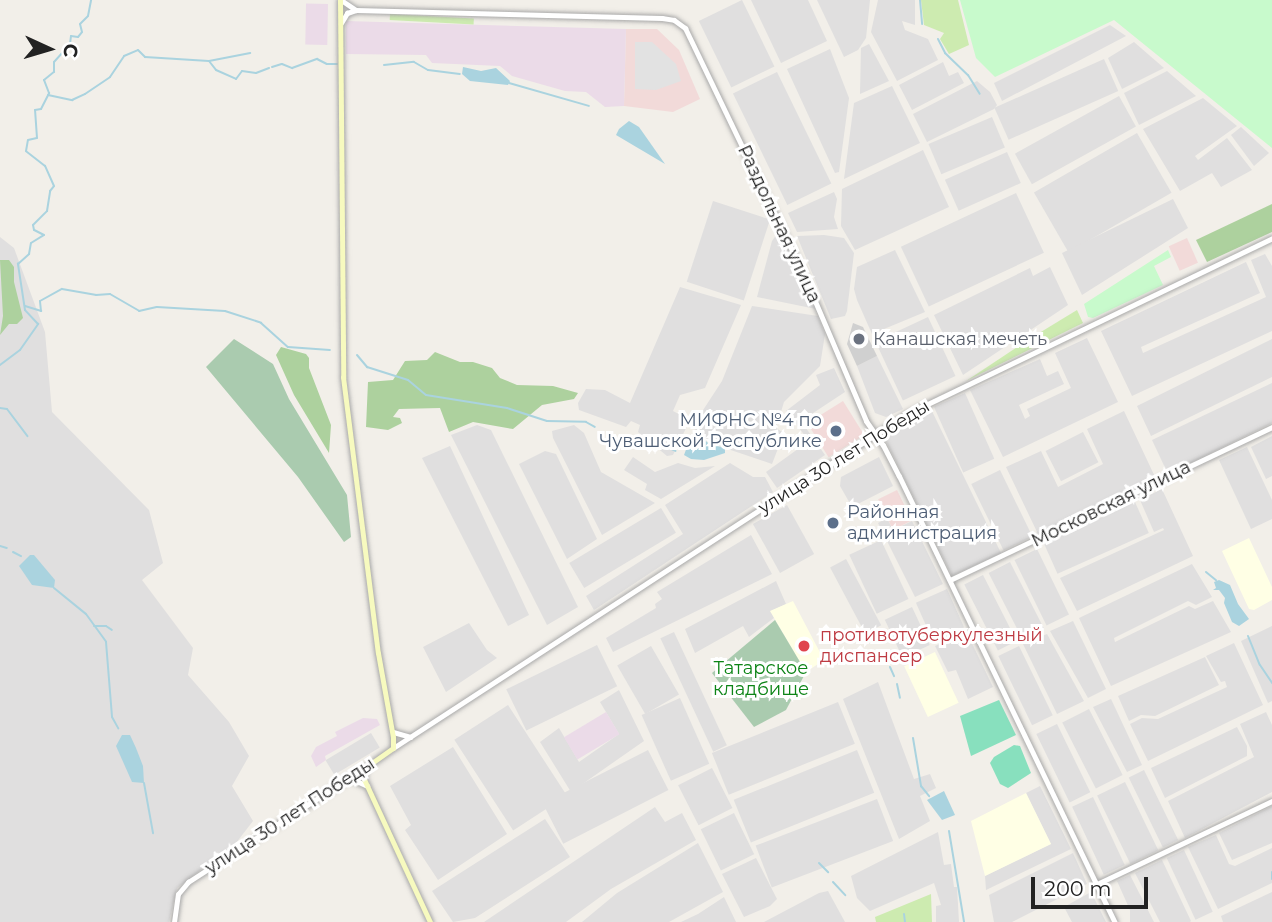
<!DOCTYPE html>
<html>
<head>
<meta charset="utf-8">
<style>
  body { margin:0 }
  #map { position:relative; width:1272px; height:922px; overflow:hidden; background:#f2efe9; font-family:Montserrat,sans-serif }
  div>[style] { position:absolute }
  .residential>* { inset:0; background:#e0dfdf; transform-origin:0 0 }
  .commercial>* { inset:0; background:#f2dad9; transform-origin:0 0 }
  .industrial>* { inset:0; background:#ebdbe8; transform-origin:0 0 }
  .education>* { inset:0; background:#ffffe5; transform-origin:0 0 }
  .religious>* { inset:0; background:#d0d0d0 }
  .grass>* { inset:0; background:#cdebb0; transform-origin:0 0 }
  .forest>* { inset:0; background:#add19e }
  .cemetery>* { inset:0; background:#aacbaf }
  .park>* { inset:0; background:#c8facc }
  .pitch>* { inset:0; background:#88e0be }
  .parking>* { inset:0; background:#e2e2e2 }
  .water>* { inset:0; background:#aad3df }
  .stream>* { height:2px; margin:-1px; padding:0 1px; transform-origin:1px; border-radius:1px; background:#aad3df }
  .roads { filter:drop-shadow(0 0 2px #a9a9a9) drop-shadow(0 0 2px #a9a9a9) }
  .tertiary>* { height:5px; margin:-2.5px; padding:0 2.5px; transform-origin:2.5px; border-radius:2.5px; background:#fff }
  .secondary>* { height:5px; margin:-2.5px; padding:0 2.5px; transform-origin:2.5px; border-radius:2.5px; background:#f7fabf }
  .dots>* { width:19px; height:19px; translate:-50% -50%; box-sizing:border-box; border:4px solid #fff; border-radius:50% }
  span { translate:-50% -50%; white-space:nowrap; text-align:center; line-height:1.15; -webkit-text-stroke:6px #fff; paint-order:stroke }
  .street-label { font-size:18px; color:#222 }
  .worship-label { font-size:18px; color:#5b616d }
  .left { translate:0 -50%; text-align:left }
  .service-label { font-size:18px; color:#4e5e75 }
  .right { translate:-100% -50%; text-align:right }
  .health-label { font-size:18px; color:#be3a42 }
  .park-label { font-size:18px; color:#0c8416 }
  .north { position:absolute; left:14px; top:14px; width:70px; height:70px; -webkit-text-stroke:5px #fff; paint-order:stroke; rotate:94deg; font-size:19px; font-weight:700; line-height:28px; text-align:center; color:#222 }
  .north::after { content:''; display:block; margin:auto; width:24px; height:32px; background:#222; clip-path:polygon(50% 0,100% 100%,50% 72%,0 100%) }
  .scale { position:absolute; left:1031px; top:877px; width:117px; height:32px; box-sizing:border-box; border:4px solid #222; border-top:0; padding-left:9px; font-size:21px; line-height:24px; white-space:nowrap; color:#222; -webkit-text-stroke:5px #fff; paint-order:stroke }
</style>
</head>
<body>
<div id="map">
  <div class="residential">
    <i style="left:742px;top:0;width:74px;height:48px;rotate:64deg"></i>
    <i style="clip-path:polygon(751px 0,808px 0,827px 41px,781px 63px)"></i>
    <i style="clip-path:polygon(817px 0,870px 0,866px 38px,858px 50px,844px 57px)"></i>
    <i style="clip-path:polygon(878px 0,915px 0,915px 25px,902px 21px,905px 30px,928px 39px,938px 60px,897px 81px,871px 32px)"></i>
    <i style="clip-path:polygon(1110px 25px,1126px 36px,1002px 101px,994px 83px)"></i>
    <i style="clip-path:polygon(1134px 42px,1164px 68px,1122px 89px,1108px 58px)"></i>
    <i style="clip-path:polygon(869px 44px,889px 81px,860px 94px,861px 48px)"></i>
    <i style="clip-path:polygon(830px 49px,849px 98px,839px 172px,835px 173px,787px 69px)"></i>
    <i style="left:1104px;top:59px;width:35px;height:120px;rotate:66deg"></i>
    <i style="clip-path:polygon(943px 62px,949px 76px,958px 72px,964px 83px,912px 110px,899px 85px)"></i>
    <i style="clip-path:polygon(1167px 71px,1196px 96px,1139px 125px,1124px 93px)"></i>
    <i style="left:777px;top:72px;width:124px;height:49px;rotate:64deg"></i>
    <i style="clip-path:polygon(977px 81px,990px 92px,997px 105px,994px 109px,927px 142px,913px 114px)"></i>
    <i style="clip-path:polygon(892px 86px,920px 143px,844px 179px,854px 103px)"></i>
    <i style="left:1119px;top:96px;width:35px;height:119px;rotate:61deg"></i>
    <i style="clip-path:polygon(1203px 98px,1237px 126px,1195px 156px,1198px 160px,1227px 138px,1252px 170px,1221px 187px,1212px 173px,1180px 191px,1143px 129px)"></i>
    <i style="left:992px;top:117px;width:33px;height:69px;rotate:67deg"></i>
    <i style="clip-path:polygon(1241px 127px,1269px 153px,1254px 166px,1231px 135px)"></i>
    <i style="left:1137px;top:133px;width:69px;height:119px;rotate:60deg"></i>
    <i style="clip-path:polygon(923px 150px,949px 207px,855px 250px,841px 226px,842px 189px)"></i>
    <i style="left:1007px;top:152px;width:34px;height:68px;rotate:66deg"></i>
    <i style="clip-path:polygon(834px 192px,837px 199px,834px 217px,838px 229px,797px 232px,788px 213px)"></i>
    <i style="left:1016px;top:193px;width:66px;height:127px;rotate:65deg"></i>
    <i style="clip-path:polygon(1173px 199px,1188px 228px,1082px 295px,1062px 253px)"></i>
    <i style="left:713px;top:201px;width:60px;height:85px;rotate:18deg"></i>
    <i style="clip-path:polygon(779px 231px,797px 268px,816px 309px,757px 297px,772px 241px)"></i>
    <i style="clip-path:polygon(824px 235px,844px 238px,854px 253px,847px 311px,845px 316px,831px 319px,797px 236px)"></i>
    <i style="clip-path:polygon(0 237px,14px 248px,45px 332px,52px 412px,149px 510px,163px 563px,142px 580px,193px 648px,188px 675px,229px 722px,249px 756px,232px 786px,253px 821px,236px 843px,177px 888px,169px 922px,0 922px)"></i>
    <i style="clip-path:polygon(895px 250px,925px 312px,872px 334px,857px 300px,854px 289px,857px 267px)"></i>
    <i style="clip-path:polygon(1265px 254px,1272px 266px,1272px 331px,1132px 396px,1101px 331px,1246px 262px,1260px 293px,1141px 347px,1143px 353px,1266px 297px,1251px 260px)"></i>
    <i style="clip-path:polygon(1050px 267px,1068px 305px,963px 375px,934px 315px,1030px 268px,1033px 276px)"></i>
    <i style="clip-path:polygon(680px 287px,741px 305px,705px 388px,680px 395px,673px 411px,690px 420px,673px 455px,667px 456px,638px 432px,640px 425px,631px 421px,626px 427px,579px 410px,578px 403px,586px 389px,605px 390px,630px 403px)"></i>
    <i style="clip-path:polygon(752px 306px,818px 316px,825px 334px,820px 366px,784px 402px,776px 428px,784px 433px,772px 464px,713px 444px,692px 427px,722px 381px)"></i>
    <i style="left:928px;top:317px;width:65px;height:58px;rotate:65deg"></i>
    <i style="clip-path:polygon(1087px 338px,1118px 402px,1003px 457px,970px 390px,1040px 359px,1047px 376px,1058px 371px,1064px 384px,1019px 405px,1025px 419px,1030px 416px,1027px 409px,1071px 388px,1055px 353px)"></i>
    <i style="clip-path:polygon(1272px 339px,1272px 377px,1151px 436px,1137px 406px)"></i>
    <i style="clip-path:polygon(877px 356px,903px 409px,886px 417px,875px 413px,857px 366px)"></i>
    <i style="clip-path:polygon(834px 368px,845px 392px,801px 421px,825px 455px,777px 488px,766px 472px,809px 441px,786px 411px,820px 385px,816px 375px)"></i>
    <i style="clip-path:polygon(1272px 383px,1272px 423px,1168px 474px,1152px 440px)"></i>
    <i style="left:965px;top:393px;width:72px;height:34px;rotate:66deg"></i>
    <i style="clip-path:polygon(930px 407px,1001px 553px,952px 576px,884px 437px,905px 420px)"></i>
    <i style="clip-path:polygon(1124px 411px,1156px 479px,1038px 534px,1006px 467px,1041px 451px,1058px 487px,1103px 464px,1087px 429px)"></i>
    <i style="clip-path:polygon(477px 425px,491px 430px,578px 607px,547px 625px,451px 435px)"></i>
    <i style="clip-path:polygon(574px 425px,584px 433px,601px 472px,655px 503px,602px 535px,553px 438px,552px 431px)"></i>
    <i style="left:1083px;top:432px;width:34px;height:42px;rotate:63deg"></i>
    <i style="clip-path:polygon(1272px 436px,1272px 476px,1266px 479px,1251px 447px)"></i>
    <i style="clip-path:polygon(450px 446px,529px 615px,508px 626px,422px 458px)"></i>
    <i style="clip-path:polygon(1247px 447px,1272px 500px,1272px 519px,1251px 529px,1219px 460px)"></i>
    <i style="clip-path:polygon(545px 451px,556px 454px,597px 539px,567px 559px,519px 464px)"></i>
    <i style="clip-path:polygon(633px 457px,655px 472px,678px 463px,695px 468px,715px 466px,661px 499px,645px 490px,647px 484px,624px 470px)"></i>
    <i style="clip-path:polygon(879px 457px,893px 486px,852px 507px,840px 486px,841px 477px)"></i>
    <i style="clip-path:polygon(730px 463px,753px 477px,765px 477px,773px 492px,594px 610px,586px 596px,683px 534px,665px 505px)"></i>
    <i style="left:1000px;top:470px;width:74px;height:32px;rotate:64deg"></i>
    <i style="clip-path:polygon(1162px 489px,1193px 556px,1077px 611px,1060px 578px,1164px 530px,1163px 528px,1154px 532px,1140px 500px)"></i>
    <i style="left:1135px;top:502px;width:34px;height:100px;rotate:66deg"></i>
    <i style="left:787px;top:505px;width:56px;height:39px;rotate:61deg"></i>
    <i style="left:661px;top:508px;width:29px;height:107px;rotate:59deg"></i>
    <i style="clip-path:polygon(887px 518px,893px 530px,912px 521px,943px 584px,915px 597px,878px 523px)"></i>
    <i style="clip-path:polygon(751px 535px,772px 574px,613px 652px,606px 638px,656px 608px,655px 604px,662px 599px,657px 592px)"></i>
    <i style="left:881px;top:540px;width:65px;height:35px;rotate:65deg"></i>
    <i style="left:1037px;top:549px;width:73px;height:25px;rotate:64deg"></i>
    <i style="left:846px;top:559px;width:75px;height:18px;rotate:62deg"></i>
    <i style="left:1010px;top:562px;width:75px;height:24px;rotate:63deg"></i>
    <i style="clip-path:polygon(1192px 564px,1212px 597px,1196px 605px,1188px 601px,1114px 638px,1115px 642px,1189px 606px,1195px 609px,1213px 601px,1231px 632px,1111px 686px,1079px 618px)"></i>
    <i style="left:983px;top:575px;width:74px;height:21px;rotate:63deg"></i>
    <i style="clip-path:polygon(776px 581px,786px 604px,771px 611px,774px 618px,749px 637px,743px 626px,695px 653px,685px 629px)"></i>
    <i style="left:947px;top:589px;width:42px;height:34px;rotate:66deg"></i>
    <i style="left:912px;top:607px;width:42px;height:30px;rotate:65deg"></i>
    <i style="clip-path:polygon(1073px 621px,1106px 689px,1088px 698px,1050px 631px)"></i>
    <i style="clip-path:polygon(469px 623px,487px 650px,497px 658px,446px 692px,423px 647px)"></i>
    <i style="clip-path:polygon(1272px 626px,1272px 701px,1268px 703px,1241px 641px)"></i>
    <i style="clip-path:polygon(966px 631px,993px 687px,968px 699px,956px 670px,948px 672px,935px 646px)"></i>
    <i style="left:674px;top:632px;width:125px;height:15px;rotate:65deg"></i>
    <i style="clip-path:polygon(1047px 634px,1084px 701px,1057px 714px,1023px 644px)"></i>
    <i style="clip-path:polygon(1234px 643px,1263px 705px,1148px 761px,1130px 724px,1142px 718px,1158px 719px,1227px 687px,1225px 681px,1221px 682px,1206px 656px)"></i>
    <i style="left:597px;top:645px;width:46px;height:101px;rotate:64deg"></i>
    <i style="left:651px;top:646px;width:56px;height:39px;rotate:60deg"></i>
    <i style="left:1019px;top:646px;width:77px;height:23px;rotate:64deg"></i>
    <i style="clip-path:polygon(1205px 657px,1219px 685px,1155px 716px,1141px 715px,1129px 721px,1118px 696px)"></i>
    <i style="clip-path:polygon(878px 682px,914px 779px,930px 774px,936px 788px,920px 796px,930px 821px,899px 839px,843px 699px)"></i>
    <i style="clip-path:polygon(619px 690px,644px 741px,571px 792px,540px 742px,559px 728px,579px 762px,619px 734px,600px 702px)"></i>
    <i style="left:680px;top:698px;width:72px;height:42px;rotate:66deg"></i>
    <i style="clip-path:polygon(1111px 699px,1142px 765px,1127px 772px,1093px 707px)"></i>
    <i style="left:838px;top:702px;width:45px;height:136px;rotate:68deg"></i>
    <i style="left:508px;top:705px;width:108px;height:64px;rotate:57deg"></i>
    <i style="left:1089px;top:709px;width:74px;height:30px;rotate:63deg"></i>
    <i style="clip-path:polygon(1266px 712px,1272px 725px,1272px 792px,1185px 838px,1168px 801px,1254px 757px,1240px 724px)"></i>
    <i style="left:1057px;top:724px;width:76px;height:23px;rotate:64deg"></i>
    <i style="clip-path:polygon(1237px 727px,1247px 746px,1247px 756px,1165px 798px,1151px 768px)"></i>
    <i style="left:371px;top:733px;width:17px;height:53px;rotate:59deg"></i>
    <i style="clip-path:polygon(453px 747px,507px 834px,438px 880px,405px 830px,411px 825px,390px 786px)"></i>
    <i style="left:648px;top:750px;width:45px;height:118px;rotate:63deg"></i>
    <i style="left:857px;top:750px;width:46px;height:133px;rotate:68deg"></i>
    <i style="left:712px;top:768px;width:45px;height:38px;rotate:63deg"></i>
    <i style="left:1144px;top:770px;width:78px;height:17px;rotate:64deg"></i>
    <i style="left:1125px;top:782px;width:76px;height:31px;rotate:64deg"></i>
    <i style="clip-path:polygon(1040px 786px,1071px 849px,986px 890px,985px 876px,1051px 844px,1026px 793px)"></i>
    <i style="left:1093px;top:797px;width:75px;height:23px;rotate:65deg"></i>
    <i style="left:877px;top:799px;width:45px;height:130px;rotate:69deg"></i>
    <i style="clip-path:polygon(1272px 806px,1272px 843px,1232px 860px,1219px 833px)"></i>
    <i style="clip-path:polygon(655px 807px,665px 822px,682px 813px,696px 840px,611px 889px,566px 922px,484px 922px)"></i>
    <i style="left:734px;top:813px;width:46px;height:37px;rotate:64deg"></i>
    <i style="clip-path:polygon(545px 819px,570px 857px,475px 918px,453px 922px,432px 891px)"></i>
    <i style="clip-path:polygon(938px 832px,944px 865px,951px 864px,954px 887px,957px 887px,959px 922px,936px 922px,936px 906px,941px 905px,934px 883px,870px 911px,857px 898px,851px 876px)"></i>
    <i style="clip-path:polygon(1216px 835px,1229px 864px,1235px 866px,1272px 848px,1272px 883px,1218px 909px,1188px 847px)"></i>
    <i style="clip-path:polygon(698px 843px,723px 892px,669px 922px,582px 922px,617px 893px)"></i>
    <i style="left:1184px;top:850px;width:68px;height:19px;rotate:65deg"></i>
    <i style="clip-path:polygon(1073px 853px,1087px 884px,1012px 922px,994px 922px,989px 895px)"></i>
    <i style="clip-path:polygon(756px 858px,777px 899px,770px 906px,744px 917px,722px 874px)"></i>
    <i style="clip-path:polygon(1162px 860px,1191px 921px,1190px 922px,1160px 922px,1135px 873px)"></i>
    <i style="clip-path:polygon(1130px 875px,1154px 922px,1130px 922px,1130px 910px,1117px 881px)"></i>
    <i style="clip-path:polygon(828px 891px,845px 922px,764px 922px,819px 893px)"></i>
    <i style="clip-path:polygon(1091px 892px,1106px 922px,1072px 922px,1064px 907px)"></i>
    <i style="clip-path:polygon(1272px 892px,1272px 922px,1223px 922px,1221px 916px)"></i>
    <i style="clip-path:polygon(724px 897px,736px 922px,681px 922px,698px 914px)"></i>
  </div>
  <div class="commercial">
    <i style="clip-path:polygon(626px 29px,657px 29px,679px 50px,700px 99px,673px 112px,624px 106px)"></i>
    <i style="left:1187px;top:238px;width:27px;height:20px;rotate:66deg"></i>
    <i style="left:843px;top:401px;width:40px;height:42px;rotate:58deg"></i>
    <i style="left:897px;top:490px;width:34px;height:21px;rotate:64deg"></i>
  </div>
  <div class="industrial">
    <i style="left:328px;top:4px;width:41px;height:22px;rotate:91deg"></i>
    <i style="clip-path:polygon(346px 21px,626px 29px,624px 106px,605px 107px,586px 92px,565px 91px,512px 76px,500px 66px,432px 63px,426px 55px,346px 54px)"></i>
    <i style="left:606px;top:712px;width:26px;height:49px;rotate:59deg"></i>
    <i style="clip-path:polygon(363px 718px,377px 719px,380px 725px,325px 756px,326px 760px,316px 767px,311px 756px,316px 747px,337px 736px,335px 732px)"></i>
  </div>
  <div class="education">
    <i style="clip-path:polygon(1249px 538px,1272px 587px,1272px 600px,1254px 610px,1249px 609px,1222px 551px)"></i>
    <i style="clip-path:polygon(793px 601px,824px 660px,806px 672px,770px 611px)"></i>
    <i style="left:935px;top:652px;width:56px;height:34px;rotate:65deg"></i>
    <i style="clip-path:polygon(1026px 793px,1051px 844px,985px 876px,971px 821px)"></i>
  </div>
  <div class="religious">
    <i style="clip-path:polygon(853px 323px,863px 327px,877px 356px,857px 366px,847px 344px)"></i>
  </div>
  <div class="grass">
    <i style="clip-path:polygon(921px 0,958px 0,969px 45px,949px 54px,940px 39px,944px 33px,924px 25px)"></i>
    <i style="left:390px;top:14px;width:84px;height:6px;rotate:3deg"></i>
    <i style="clip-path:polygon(1077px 310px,1083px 323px,966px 381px,1031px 338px)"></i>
    <i style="clip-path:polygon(931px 894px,932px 922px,876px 922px,875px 917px)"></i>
  </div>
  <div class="forest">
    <i style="clip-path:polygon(1272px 204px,1272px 232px,1207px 262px,1196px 240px)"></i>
    <i style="clip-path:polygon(0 260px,9px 260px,14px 267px,14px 282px,23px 318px,17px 324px,9px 324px,0 335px,3px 316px)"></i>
    <i style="clip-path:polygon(281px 347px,306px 354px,309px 358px,309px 368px,331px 425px,329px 453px,294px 395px,276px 355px)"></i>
    <i style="clip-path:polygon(435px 352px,460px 362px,473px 362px,492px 368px,500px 378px,517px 385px,553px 386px,578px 393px,574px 399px,542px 405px,513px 429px,473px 422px,449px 432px,440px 408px,399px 409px,393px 417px,400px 418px,402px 423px,388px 430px,366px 427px,368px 382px,393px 380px,405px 361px,427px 360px)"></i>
  </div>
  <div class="cemetery">
    <i style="clip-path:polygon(234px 339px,273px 364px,289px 399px,347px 495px,351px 537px,344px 542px,298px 477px,206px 367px)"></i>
    <i style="clip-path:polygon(775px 620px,806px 672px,786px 710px,754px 727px,712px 673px)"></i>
  </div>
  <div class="park">
    <i style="clip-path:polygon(960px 0,1272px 0,1272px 148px,1114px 20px,995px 77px,976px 58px)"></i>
    <i style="clip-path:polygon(1168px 250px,1171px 257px,1154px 266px,1163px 285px,1093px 318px,1088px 317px,1084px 304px)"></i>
  </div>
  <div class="pitch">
    <i style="clip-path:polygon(999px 700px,1016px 735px,971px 756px,960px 716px)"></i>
    <i style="clip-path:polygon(1014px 745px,1020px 746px,1031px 773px,1008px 788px,1000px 784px,990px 763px,994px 757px)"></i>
  </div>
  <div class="parking">
    <i style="clip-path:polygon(635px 42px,652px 42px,676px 64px,681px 81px,656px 90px,635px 89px)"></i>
  </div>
  <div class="water">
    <i style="clip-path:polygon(463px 67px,481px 71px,496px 68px,510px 81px,508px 85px,470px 81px,462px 74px)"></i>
    <i style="clip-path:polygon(629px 121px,639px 127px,665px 164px,616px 135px,619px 129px)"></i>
    <i style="clip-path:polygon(702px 437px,709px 444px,725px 448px,725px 453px,704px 460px,691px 459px,684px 455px,690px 439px)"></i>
    <i style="clip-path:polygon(30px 555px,34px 555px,55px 580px,54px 588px,32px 585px,19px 566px)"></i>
    <i style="clip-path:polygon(1219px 580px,1230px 585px,1238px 604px,1249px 619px,1239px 626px,1232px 622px,1224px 603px,1225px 598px,1219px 590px,1213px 590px,1216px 588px,1214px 582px)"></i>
    <i style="clip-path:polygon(122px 735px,130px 735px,136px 748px,143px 766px,144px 783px,132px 782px,116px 746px)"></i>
    <i style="clip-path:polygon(944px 791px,955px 815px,942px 820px,927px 800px)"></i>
  </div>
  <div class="stream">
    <i style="left:920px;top:0;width:24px;rotate:85deg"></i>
    <i style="left:938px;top:39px;width:16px;rotate:63deg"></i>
    <i style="left:945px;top:53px;width:32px;rotate:44deg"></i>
    <i style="left:968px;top:75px;width:22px;rotate:58deg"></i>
    <i style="left:209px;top:61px;width:42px;rotate:-11deg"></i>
    <i style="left:384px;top:65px;width:30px;rotate:-6deg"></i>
    <i style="left:414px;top:62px;width:16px;rotate:30deg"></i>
    <i style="left:428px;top:70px;width:32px;rotate:7deg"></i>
    <i style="left:272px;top:67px;width:10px;rotate:-17deg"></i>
    <i style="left:282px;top:64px;width:11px;rotate:22deg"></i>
    <i style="left:292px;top:68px;width:27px;rotate:-20deg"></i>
    <i style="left:317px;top:59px;width:11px;rotate:27deg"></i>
    <i style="left:327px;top:64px;width:10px"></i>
    <i style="left:509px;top:83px;width:83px;rotate:16deg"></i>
    <i style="left:48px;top:95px;width:25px;rotate:12deg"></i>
    <i style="left:72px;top:100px;width:14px;rotate:-25deg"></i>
    <i style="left:85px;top:94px;width:30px;rotate:-34deg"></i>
    <i style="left:110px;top:77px;width:25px;rotate:-56deg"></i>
    <i style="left:124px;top:56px;width:15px;rotate:-23deg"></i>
    <i style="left:138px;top:50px;width:10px;rotate:45deg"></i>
    <i style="left:145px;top:57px;width:64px;rotate:3.6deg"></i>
    <i style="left:209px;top:61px;width:11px;rotate:52deg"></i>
    <i style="left:216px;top:70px;width:22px;rotate:24deg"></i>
    <i style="left:236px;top:79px;width:10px;rotate:-53deg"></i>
    <i style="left:242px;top:71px;width:14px;rotate:8deg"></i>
    <i style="left:256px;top:73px;width:14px;rotate:-21deg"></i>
    <i style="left:25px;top:306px;width:17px;rotate:17deg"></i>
    <i style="left:41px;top:311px;width:10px;rotate:-96deg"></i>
    <i style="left:40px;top:301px;width:25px;rotate:-29deg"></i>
    <i style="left:62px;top:289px;width:35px;rotate:10deg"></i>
    <i style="left:96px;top:295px;width:14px;rotate:-4deg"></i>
    <i style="left:110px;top:294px;width:34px;rotate:30deg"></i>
    <i style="left:139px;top:311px;width:18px;rotate:-13deg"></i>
    <i style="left:157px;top:307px;width:68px;rotate:3.4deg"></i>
    <i style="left:225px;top:311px;width:38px;rotate:18deg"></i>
    <i style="left:261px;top:323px;width:36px;rotate:42deg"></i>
    <i style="left:288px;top:347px;width:42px;rotate:4.1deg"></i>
    <i style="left:357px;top:355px;width:16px;rotate:50deg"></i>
    <i style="left:367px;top:367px;width:43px;rotate:17.6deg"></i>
    <i style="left:408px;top:380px;width:23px;rotate:40deg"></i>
    <i style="left:426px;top:395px;width:82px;rotate:9.1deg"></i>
    <i style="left:507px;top:408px;width:42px;rotate:18deg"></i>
    <i style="left:547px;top:421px;width:39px;rotate:1deg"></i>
    <i style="left:586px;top:422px;width:10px;rotate:29deg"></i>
    <i style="left:0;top:365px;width:25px;rotate:-37deg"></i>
    <i style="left:20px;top:350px;width:32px;rotate:-55deg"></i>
    <i style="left:38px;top:324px;width:19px;rotate:-133deg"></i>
    <i style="left:25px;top:310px;width:47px;rotate:-98.7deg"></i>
    <i style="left:18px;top:264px;width:15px;rotate:-42deg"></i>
    <i style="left:29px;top:254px;width:11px;rotate:-80deg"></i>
    <i style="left:31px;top:243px;width:15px;rotate:-32deg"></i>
    <i style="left:44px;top:235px;width:11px;rotate:-153deg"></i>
    <i style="left:34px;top:230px;width:5px;rotate:-101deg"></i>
    <i style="left:33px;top:225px;width:20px;rotate:-45deg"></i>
    <i style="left:47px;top:211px;width:20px;rotate:-81deg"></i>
    <i style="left:50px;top:191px;width:6px;rotate:-51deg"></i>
    <i style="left:54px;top:186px;width:22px;rotate:-114deg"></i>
    <i style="left:45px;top:166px;width:24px;rotate:-142deg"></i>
    <i style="left:26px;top:151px;width:11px;rotate:-80deg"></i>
    <i style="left:28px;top:140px;width:9px;rotate:-13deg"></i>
    <i style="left:37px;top:138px;width:28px;rotate:-94deg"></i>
    <i style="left:35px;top:110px;width:6px;rotate:-9deg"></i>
    <i style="left:41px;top:109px;width:18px;rotate:-63deg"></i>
    <i style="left:49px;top:93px;width:14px;rotate:-111deg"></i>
    <i style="left:44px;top:80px;width:13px;rotate:-39deg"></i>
    <i style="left:54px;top:72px;width:10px;rotate:-90deg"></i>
    <i style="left:54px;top:62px;width:24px;rotate:-48deg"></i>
    <i style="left:70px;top:44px;width:8px;rotate:-83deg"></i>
    <i style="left:71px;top:36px;width:7px;rotate:8deg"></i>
    <i style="left:78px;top:37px;width:6px;rotate:-51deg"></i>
    <i style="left:82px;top:32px;width:8px;rotate:-104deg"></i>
    <i style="left:80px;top:24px;width:11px;rotate:-45deg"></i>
    <i style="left:88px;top:16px;width:16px;rotate:-79deg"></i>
    <i style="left:0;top:408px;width:7px;rotate:8deg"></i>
    <i style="left:7px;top:409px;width:34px;rotate:53deg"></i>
    <i style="left:612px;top:437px;width:17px;rotate:17deg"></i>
    <i style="left:650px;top:444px;width:10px"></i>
    <i style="left:660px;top:444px;width:17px;rotate:24deg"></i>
    <i style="left:0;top:546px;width:7px;rotate:16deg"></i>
    <i style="left:13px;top:552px;width:9px;rotate:27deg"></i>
    <i style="left:1206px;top:572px;width:13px;rotate:39deg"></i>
    <i style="left:54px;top:588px;width:41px;rotate:39.1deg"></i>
    <i style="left:86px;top:614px;width:34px;rotate:54deg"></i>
    <i style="left:106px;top:642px;width:75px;rotate:85.4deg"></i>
    <i style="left:112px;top:717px;width:13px;rotate:61deg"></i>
    <i style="left:94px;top:626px;width:12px"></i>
    <i style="left:106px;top:626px;width:7px;rotate:34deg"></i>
    <i style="left:1248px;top:636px;width:31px;rotate:68deg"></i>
    <i style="left:1260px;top:665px;width:22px;rotate:56deg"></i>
    <i style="left:890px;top:667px;width:10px;rotate:66deg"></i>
    <i style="left:897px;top:684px;width:14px;rotate:78deg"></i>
    <i style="left:913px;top:738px;width:49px;rotate:80.5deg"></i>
    <i style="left:921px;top:786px;width:13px;rotate:51deg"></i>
    <i style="left:144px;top:783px;width:51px;rotate:79.8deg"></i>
    <i style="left:949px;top:831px;width:92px;rotate:80.6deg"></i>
    <i style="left:819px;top:863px;width:13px;rotate:45deg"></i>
    <i style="left:1272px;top:872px;width:7px;rotate:90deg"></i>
    <i style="left:833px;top:882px;width:18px;rotate:47deg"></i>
    <i style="left:904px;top:914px;width:8px;rotate:83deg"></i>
  </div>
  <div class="roads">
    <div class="tertiary">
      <i style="left:341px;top:0;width:18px;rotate:34deg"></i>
      <i style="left:356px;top:10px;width:306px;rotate:1.5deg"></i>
      <i style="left:662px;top:18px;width:12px;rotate:9deg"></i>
      <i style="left:674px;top:20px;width:14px;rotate:36deg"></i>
      <i style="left:685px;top:28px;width:272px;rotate:64.3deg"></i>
      <i style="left:803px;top:273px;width:161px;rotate:66.9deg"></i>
      <i style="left:866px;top:421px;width:29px;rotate:55deg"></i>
      <i style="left:883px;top:445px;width:35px;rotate:63deg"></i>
      <i style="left:899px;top:476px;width:496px;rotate:64.2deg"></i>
      <i style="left:341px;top:23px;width:12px;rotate:-59deg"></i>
      <i style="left:347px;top:13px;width:9px;rotate:-18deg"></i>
      <i style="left:950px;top:580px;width:357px;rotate:-25.4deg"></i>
      <i style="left:393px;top:732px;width:18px;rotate:16deg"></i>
      <i style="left:393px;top:748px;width:613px;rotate:-33.02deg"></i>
      <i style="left:907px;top:414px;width:405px;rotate:-25.7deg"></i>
      <i style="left:350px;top:778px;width:19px;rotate:25deg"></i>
      <i style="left:1097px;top:884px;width:194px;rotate:-25.4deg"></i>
      <i style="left:174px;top:922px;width:28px;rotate:-82deg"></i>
      <i style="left:178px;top:894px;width:16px;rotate:-50deg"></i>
      <i style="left:188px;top:882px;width:212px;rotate:-32.9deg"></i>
    </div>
    <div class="secondary">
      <i style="left:340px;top:0;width:377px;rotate:89.5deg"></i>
      <i style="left:343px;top:377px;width:278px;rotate:82.8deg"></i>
      <i style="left:378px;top:653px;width:85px;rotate:79.9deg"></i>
      <i style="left:393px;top:737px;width:11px;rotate:90deg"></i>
      <i style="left:393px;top:748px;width:33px;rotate:145deg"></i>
      <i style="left:366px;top:767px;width:10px;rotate:107deg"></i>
      <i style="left:363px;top:777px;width:160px;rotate:65.2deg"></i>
    </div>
  </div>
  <div class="dots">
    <i style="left:859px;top:339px;background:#6b7280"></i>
    <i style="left:836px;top:431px;background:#5c6f8a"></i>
    <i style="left:833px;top:523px;background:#5c6f8a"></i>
    <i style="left:804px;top:646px;background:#e0444e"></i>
  </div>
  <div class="street-label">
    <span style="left:779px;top:224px;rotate:65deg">Раздольная улица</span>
    <span style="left:844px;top:457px;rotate:-32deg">улица 30 лет Победы</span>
    <span style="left:1111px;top:504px;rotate:-26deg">Московская улица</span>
    <span style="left:290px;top:816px;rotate:-33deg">улица 30 лет Победы</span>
  </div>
  <div class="worship-label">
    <span class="left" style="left:873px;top:339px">Канашская мечеть</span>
  </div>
  <div class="service-label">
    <span class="right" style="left:822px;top:431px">МИФНС №4 по<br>Чувашской Республике</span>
    <span class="left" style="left:847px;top:523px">Районная<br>администрация</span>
  </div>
  <div class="health-label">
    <span class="left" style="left:820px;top:646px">противотуберкулезный<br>диспансер</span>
  </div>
  <div class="park-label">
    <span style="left:761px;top:679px">Татарское<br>кладбище</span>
  </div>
  <div class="north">С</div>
  <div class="scale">200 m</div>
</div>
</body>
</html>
